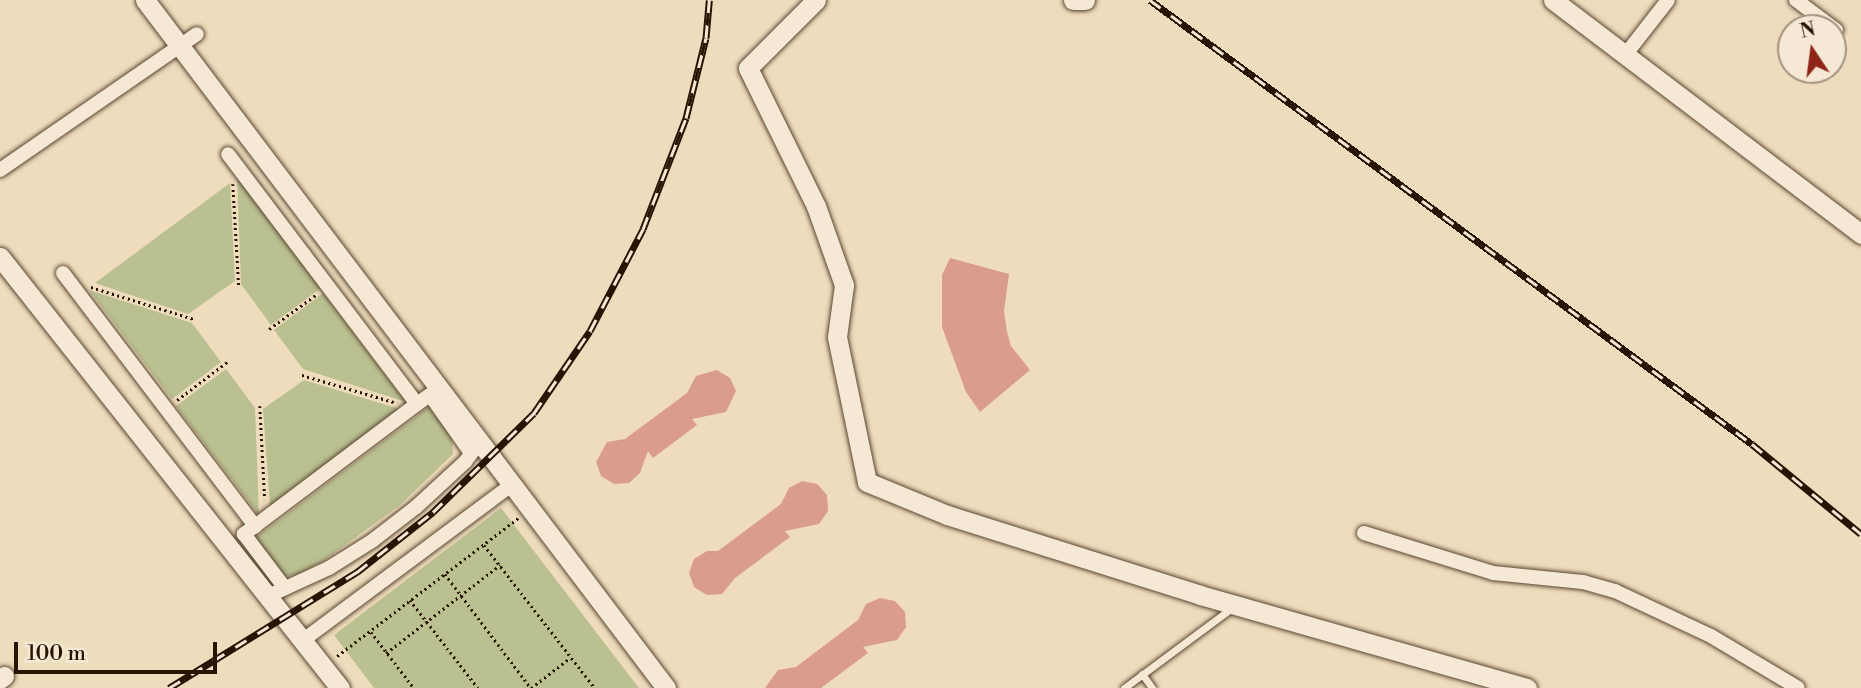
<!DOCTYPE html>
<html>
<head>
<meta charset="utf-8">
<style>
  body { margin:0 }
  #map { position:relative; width:1861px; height:688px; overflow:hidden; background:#efdcbd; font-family:"Libre Bodoni",serif }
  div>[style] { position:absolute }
  .green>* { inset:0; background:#bac090 }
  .building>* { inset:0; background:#d99c8d }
  .path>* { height:2.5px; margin-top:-1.25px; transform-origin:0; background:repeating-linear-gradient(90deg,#281402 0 2px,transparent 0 5.5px) }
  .roads { filter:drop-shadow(0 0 2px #5a4631) drop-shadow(0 0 2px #5a4631) }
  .lane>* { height:7px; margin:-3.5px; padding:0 3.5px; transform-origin:3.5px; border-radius:3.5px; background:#f5e8d4 }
  .street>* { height:14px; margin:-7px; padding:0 7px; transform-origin:7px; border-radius:7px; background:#f5e8d4 }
  .secondary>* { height:19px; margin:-9.5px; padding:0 9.5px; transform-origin:9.5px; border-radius:9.5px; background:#f5e8d4 }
  .rail>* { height:7px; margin-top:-3.5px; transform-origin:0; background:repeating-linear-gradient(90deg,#f5e8d4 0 13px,#281402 0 26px); box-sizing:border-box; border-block:2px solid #281402 }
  span { translate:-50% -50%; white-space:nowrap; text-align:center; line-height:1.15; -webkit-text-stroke:5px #f5e8d4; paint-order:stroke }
  .north { position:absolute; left:1777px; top:14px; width:70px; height:70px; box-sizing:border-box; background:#f5e8d4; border:2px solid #a39380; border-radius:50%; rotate:347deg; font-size:19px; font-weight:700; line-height:28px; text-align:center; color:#281402 }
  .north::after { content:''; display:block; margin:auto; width:24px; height:32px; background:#8f2418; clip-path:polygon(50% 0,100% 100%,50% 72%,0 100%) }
  .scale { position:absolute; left:14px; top:642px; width:203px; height:32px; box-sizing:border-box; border:4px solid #281402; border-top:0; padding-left:9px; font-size:21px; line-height:24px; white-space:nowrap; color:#281402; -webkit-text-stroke:5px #f5e8d4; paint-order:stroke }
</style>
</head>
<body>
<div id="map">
  <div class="green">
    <i style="clip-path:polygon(237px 177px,321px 288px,271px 325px,241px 284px)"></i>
    <i style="clip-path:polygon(230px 183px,235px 281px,188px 314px,95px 283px)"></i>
    <i style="clip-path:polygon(89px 290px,192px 323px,221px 362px,172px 399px)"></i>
    <i style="clip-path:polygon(323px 293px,406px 402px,303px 369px,274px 330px)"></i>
    <i style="clip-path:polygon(226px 369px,255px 408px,259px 515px,176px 406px)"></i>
    <i style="clip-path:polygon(304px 380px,403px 410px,270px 506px,263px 409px)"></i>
    <i style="clip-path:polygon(430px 406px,452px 436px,453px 454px,400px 505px,323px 561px,298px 575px,284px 576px,254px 539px)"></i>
    <i style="clip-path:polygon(501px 508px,639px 688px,374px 688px,334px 635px)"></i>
  </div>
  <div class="building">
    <i style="clip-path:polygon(950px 258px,1009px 274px,1004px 311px,1007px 332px,1011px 346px,1030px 370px,980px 412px,966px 392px,942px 327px,942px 275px)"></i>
    <i style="clip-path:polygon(717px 370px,730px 378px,736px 391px,726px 412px,692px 419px,697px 425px,653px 458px,648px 451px,640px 473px,629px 483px,614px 484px,601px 476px,596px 462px,607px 442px,625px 439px,687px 393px,696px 376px)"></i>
    <i style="clip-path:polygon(802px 481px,817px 484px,827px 495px,828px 511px,819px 524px,785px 531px,790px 537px,735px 578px,722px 594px,707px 595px,694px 587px,689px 573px,694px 559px,707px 551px,718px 551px,781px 504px,789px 488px)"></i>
    <i style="clip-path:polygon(880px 598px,895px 601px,905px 612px,906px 627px,897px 640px,863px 647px,868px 653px,821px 688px,765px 688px,778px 670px,796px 667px,858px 620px,866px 604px)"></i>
  </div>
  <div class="path">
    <i style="left:233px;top:184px;width:103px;rotate:86.7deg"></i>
    <i style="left:91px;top:287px;width:108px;rotate:17.3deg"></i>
    <i style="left:269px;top:329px;width:59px;rotate:-36.1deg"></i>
    <i style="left:302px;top:375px;width:99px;rotate:16.4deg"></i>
    <i style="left:177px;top:400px;width:63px;rotate:-37.2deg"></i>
    <i style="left:260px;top:406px;width:94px;rotate:87deg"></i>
    <i style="left:484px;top:545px;width:181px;rotate:52.2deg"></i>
    <i style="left:445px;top:574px;width:143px;rotate:53deg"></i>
    <i style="left:410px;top:600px;width:111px;rotate:52.3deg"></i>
    <i style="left:371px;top:632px;width:71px;rotate:52.5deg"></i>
    <i style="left:386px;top:653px;width:144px;rotate:-37.7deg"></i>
    <i style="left:337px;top:656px;width:228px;rotate:-37.3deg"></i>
    <i style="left:531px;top:688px;width:49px;rotate:-37.6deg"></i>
  </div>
  <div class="roads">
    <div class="lane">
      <i style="left:1142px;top:674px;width:17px;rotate:54deg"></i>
      <i style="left:1124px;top:688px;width:136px;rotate:-36.6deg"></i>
    </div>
    <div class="street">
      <i style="left:1796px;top:0;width:50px;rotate:36.9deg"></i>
      <i style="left:1626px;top:54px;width:68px;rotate:-52.1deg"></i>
      <i style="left:0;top:170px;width:239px;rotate:-34.6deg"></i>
      <i style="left:63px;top:273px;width:318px;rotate:52.8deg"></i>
      <i style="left:255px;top:526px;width:203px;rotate:-37deg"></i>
      <i style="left:417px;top:404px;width:313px;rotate:-127.1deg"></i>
      <i style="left:417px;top:404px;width:16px;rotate:-35deg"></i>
      <i style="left:430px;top:395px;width:71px;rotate:54.7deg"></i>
      <i style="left:255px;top:526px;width:14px;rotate:144deg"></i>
      <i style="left:244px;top:534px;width:68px;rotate:52.8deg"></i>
      <i style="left:1364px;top:533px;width:135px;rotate:17.2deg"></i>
      <i style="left:1493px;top:573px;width:90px;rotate:5.7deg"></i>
      <i style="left:1583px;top:582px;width:33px;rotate:16deg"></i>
      <i style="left:1615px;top:591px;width:106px;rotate:25.1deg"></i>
      <i style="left:1711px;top:636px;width:101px;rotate:30.9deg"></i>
      <i style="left:266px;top:597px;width:69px;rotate:-24.7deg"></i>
      <i style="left:329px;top:568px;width:51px;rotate:-32.1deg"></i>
      <i style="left:372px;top:541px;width:56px;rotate:-37.7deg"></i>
      <i style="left:416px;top:507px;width:67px;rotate:-42.6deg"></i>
      <i style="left:465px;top:462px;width:24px;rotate:-54deg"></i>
      <i style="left:302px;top:641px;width:261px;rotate:-36.7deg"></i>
    </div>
    <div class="secondary">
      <i style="left:145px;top:0;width:863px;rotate:52.86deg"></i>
      <i style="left:816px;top:0;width:96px;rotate:135deg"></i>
      <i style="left:748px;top:68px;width:154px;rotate:63.8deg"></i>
      <i style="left:816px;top:206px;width:84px;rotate:70.5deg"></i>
      <i style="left:844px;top:285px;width:52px;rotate:97.7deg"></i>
      <i style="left:837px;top:337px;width:148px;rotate:78.3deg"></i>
      <i style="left:867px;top:482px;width:87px;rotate:22.4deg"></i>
      <i style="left:947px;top:515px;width:265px;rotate:17.5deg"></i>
      <i style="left:1200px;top:595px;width:340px;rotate:15.9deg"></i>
      <i style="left:1073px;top:0;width:12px"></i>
      <i style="left:1553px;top:0;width:387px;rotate:37.2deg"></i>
      <i style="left:0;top:257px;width:549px;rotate:51.73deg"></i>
      <i style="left:0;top:679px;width:5px;rotate:-37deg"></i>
    </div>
  </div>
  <div class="rail">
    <i style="left:1150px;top:0;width:748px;rotate:36.41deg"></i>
    <i style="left:1752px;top:444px;width:141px;rotate:39.5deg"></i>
    <i style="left:169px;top:688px;width:221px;rotate:-31.7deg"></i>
    <i style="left:357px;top:572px;width:97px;rotate:-38.3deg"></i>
    <i style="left:433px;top:512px;width:141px;rotate:-44.4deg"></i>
    <i style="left:534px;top:413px;width:99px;rotate:-55.7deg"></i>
    <i style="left:590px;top:331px;width:115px;rotate:-62.5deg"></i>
    <i style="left:643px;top:229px;width:119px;rotate:-68.8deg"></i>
    <i style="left:686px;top:118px;width:82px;rotate:-76deg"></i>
    <i style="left:706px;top:38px;width:38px;rotate:-85deg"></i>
  </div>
  <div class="north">N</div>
  <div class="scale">100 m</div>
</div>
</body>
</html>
